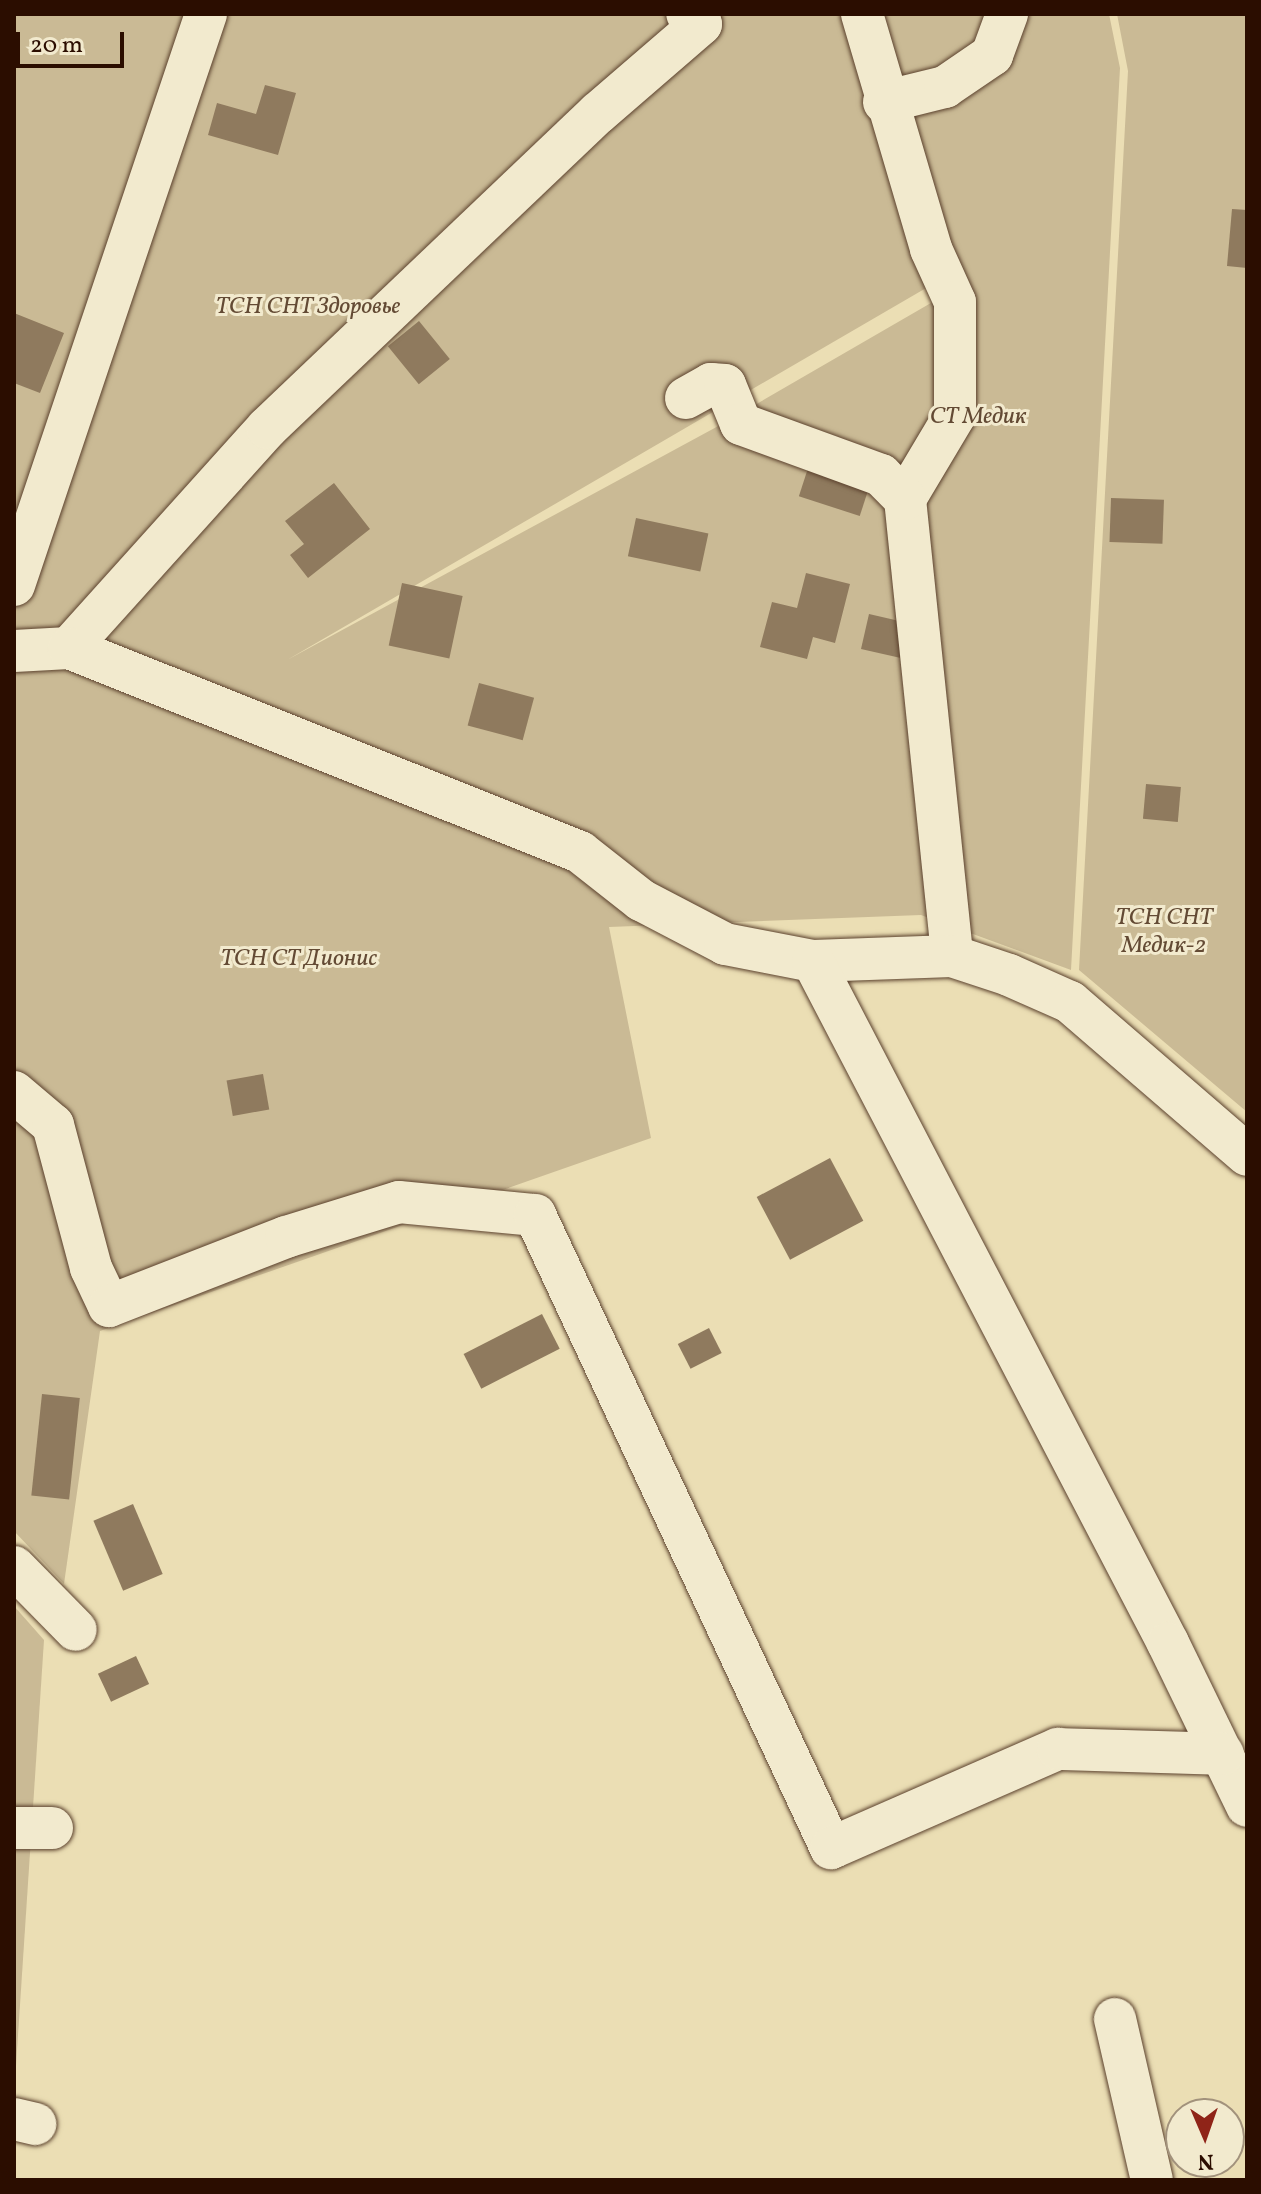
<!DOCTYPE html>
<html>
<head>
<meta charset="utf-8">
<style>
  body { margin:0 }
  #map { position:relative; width:1261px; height:2194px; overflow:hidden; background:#ebdeb4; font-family:Vollkorn,serif }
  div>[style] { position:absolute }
  .green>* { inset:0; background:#caba95 }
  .building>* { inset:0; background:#8f7a5e; transform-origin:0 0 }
  .roads { filter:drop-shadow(0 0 2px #5b412d) drop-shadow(0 0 2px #5b412d) }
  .minor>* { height:42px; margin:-21px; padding:0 21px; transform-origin:21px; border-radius:21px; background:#f2eace }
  span { translate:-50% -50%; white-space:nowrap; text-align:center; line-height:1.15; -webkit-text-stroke:6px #f2eace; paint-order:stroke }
  .park-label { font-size:24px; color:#634a34; font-style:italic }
  .frame { position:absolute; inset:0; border:16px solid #2b0d00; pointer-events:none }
  .north { position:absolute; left:1165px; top:2098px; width:80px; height:80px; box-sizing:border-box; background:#f2eace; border:2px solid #a2927c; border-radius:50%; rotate:178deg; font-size:22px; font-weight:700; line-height:32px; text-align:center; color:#2b0d00 }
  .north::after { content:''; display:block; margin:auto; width:28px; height:36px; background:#8f2418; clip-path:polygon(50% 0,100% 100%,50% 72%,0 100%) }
  .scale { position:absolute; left:16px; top:32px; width:108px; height:36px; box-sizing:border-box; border:4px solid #2b0d00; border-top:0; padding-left:10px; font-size:24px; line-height:28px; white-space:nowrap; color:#2b0d00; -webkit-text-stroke:6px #f2eace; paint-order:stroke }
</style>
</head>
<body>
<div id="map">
  <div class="green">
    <i style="clip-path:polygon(14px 14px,851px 14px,933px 284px,287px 660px,722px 424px,943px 296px,864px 14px,1109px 14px,1120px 68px,1071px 970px,921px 915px,609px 927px,651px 1138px,100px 1331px,64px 1584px,14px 1531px,14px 668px,70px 663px,194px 673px,40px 631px,14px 638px)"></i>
    <i style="clip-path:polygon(1117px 14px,1247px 14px,1247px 1112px,1079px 970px,1128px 71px)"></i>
    <i style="clip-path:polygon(14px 1606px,44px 1640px,14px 2096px)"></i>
  </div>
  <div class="building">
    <i style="clip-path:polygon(265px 85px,296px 93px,278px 155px,208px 135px,217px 103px,256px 114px)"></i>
    <i style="clip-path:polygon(1232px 209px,1247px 210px,1247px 268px,1227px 266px)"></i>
    <i style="clip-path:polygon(14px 313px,64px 333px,40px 393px,14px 383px)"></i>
    <i style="left:419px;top:321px;width:49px;height:40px;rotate:51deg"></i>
    <i style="left:810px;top:462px;width:64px;height:36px;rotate:18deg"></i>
    <i style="clip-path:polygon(334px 483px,370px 529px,308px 578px,290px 555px,304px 544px,285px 521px)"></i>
    <i style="left:1111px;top:498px;width:53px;height:44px;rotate:2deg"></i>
    <i style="left:636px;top:518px;width:74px;height:39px;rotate:12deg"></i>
    <i style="clip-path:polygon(806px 573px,850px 584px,835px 643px,813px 637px,807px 659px,760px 647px,772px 602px,797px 608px)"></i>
    <i style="left:402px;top:583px;width:62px;height:64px;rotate:12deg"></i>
    <i style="clip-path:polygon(869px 614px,908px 623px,914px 661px,861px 649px)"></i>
    <i style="left:479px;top:683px;width:57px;height:44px;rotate:15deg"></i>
    <i style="left:1146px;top:784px;width:35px;height:35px;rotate:5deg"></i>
    <i style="left:263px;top:1074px;width:36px;height:37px;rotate:80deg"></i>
    <i style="left:830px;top:1158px;width:71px;height:83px;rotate:62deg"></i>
    <i style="left:542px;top:1314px;width:39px;height:88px;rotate:63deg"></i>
    <i style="left:709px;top:1328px;width:28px;height:35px;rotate:63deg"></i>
    <i style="left:42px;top:1394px;width:38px;height:102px;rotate:6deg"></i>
    <i style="left:133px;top:1504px;width:76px;height:43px;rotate:67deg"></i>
    <i style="left:136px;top:1656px;width:31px;height:42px;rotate:65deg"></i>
  </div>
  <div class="roads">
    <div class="minor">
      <i style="left:862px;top:14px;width:245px;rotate:73.6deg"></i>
      <i style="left:931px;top:249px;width:58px;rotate:65.6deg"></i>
      <i style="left:955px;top:302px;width:113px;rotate:90deg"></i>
      <i style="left:955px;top:415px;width:98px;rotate:120.8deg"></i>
      <i style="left:905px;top:499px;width:459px;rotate:84.1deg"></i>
      <i style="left:884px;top:102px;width:63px;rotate:-13.8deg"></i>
      <i style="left:945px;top:87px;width:57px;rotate:-34.2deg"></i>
      <i style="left:992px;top:55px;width:44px;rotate:-69.9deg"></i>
      <i style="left:686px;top:398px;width:29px;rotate:-29deg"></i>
      <i style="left:711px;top:384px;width:14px;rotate:4deg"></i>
      <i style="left:725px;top:385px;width:42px;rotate:67.7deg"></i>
      <i style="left:741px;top:424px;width:149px;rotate:20deg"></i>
      <i style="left:881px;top:475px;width:34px;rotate:45deg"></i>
      <i style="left:14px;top:585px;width:602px;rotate:-71.41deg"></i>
      <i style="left:69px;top:648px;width:296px;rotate:-48deg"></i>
      <i style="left:267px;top:428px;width:457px;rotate:-43.6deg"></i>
      <i style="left:598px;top:113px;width:136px;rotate:-40.8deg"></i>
      <i style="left:701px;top:24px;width:17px;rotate:-144deg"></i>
      <i style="left:14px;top:651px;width:55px;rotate:-3.1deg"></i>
      <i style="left:69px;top:648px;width:550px;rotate:21.76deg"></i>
      <i style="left:580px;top:852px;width:78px;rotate:38.2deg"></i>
      <i style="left:641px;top:900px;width:95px;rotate:27.6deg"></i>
      <i style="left:725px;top:944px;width:90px;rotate:10.9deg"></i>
      <i style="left:813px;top:961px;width:139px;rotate:-2.1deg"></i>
      <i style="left:952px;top:956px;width:60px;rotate:18.4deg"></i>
      <i style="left:1009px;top:975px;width:67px;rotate:23.9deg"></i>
      <i style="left:1070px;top:1002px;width:234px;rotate:40.8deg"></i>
      <i style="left:813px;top:961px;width:769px;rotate:62.5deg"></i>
      <i style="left:1168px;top:1643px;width:181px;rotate:64.1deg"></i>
      <i style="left:14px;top:1092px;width:51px;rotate:40.2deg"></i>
      <i style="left:53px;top:1125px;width:148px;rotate:75.1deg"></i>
      <i style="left:91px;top:1268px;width:42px;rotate:64.7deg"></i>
      <i style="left:109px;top:1306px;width:190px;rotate:-21.3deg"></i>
      <i style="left:286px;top:1237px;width:118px;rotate:-17.2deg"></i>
      <i style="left:399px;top:1202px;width:137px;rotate:5.5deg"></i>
      <i style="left:535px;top:1215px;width:699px;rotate:64.94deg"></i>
      <i style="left:831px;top:1848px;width:248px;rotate:-23.6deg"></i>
      <i style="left:1058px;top:1749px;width:165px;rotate:1.7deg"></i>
      <i style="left:14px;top:1567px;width:88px;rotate:45.5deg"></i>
      <i style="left:14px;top:1828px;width:38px"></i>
      <i style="left:1115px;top:2019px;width:165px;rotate:77.1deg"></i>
      <i style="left:14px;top:2119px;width:22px;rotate:13deg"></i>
    </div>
  </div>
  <div class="park-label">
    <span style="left:308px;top:308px">ТСН СНТ Здоровье</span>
    <span style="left:978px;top:418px">СТ Медик</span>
    <span style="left:1164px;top:933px">ТСН СНТ<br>Медик-2</span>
    <span style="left:299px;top:960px">ТСН СТ Дионис</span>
  </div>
  <div class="frame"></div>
  <div class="north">N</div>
  <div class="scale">20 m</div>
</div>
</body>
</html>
